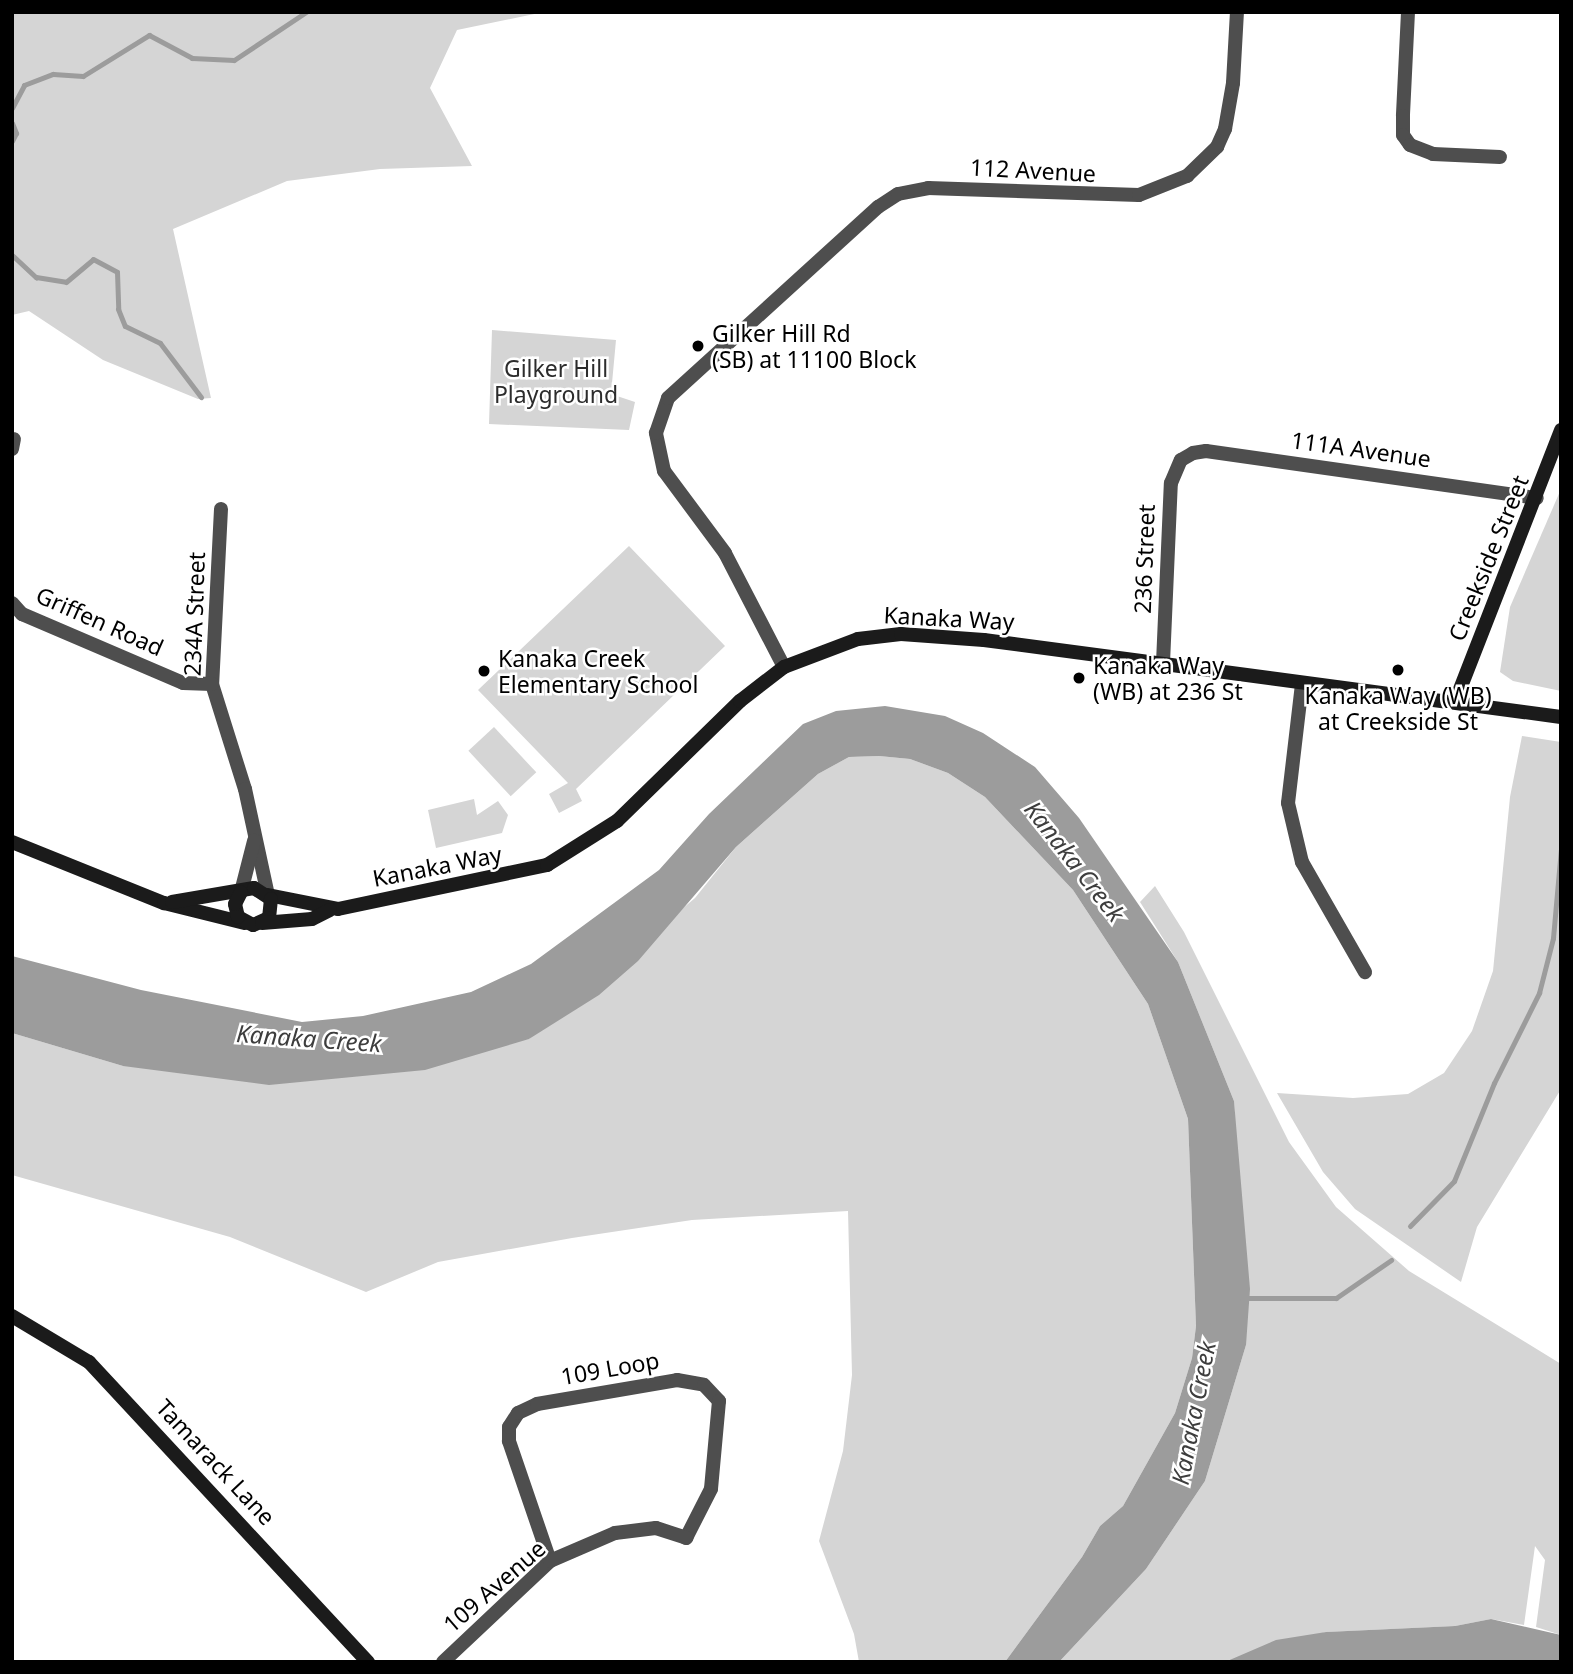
<!DOCTYPE html>
<html>
<head>
<meta charset="utf-8">
<style>
  body { margin:0 }
  #map { position:relative; width:1573px; height:1674px; overflow:hidden; background:#fff; font-family:"Noto Sans",sans-serif }
  div>[style] { position:absolute }
  .green>* { inset:0; background:#d5d5d5; transform-origin:0 0 }
  .water>* { inset:0; background:#9c9c9c }
  .stream>* { height:5px; margin:-2.5px; padding:0 2.5px; transform-origin:2.5px; border-radius:2.5px; background:#9c9c9c }
  .street>* { height:14px; margin:-7px; padding:0 7px; transform-origin:7px; border-radius:7px; background:#4e4e4e }
  .secondary>* { height:14px; margin:-7px; padding:0 7px; transform-origin:7px; border-radius:7px; background:#1b1b1b }
  .dots>* { width:19px; height:19px; translate:-50% -50%; box-sizing:border-box; border:4px solid #fff; border-radius:50% }
  span { translate:-50% -50%; white-space:nowrap; text-align:center; line-height:1.15; -webkit-text-stroke:5px #fff; paint-order:stroke }
  .street-label { font-size:23px; color:#000 }
  .poi-label { font-size:23px; color:#000 }
  .left { translate:0 -50%; text-align:left }
  .park-label { font-size:23px; color:#2c2c2c }
  .water-label { font-size:24px; color:#3d3d3d; font-style:italic }
  .frame { position:absolute; inset:0; border:14px solid #000; pointer-events:none }
</style>
</head>
<body>
<div id="map">
  <div class="green">
    <i style="clip-path:polygon(12px 12px,544px 12px,457px 30px,430px 88px,472px 166px,380px 169px,287px 181px,173px 229px,211px 398px,198px 399px,103px 360px,29px 311px,12px 315px)"></i>
    <i style="clip-path:polygon(492px 330px,616px 340px,611px 394px,635px 402px,629px 430px,489px 424px)"></i>
    <i style="clip-path:polygon(1561px 489px,1561px 691px,1513px 681px,1500px 672px,1510px 607px)"></i>
    <i style="clip-path:polygon(629px 546px,725px 646px,576px 789px,582px 801px,559px 813px,549px 794px,568px 783px,478px 690px)"></i>
    <i style="left:494px;top:727px;width:62px;height:35px;rotate:47deg"></i>
    <i style="clip-path:polygon(1522px 736px,1561px 742px,1561px 1089px,1477px 1227px,1461px 1282px,1355px 1209px,1323px 1172px,1277px 1093px,1353px 1098px,1408px 1094px,1444px 1073px,1472px 1031px,1493px 971px,1510px 797px)"></i>
    <i style="clip-path:polygon(879px 756px,910px 759px,948px 773px,985px 797px,1073px 890px,1148px 1004px,1188px 1119px,1196px 1326px,1192px 1358px,1175px 1413px,1123px 1506px,1100px 1526px,1082px 1557px,1005px 1662px,859px 1662px,854px 1634px,819px 1541px,843px 1451px,852px 1375px,848px 1211px,692px 1220px,572px 1238px,438px 1262px,366px 1292px,230px 1237px,12px 1175px,12px 1033px,123px 1066px,529px 1039px,695px 898px,736px 847px,818px 774px,849px 757px)"></i>
    <i style="clip-path:polygon(474px 799px,477px 815px,498px 801px,508px 815px,502px 833px,436px 848px,428px 810px)"></i>
    <i style="clip-path:polygon(1155px 886px,1184px 932px,1289px 1142px,1336px 1207px,1409px 1271px,1561px 1364px,1561px 1635px,1536px 1627px,1545px 1560px,1535px 1546px,1524px 1625px,1491px 1619px,1455px 1626px,1326px 1632px,1225px 1662px,1059px 1662px,1146px 1569px,1205px 1481px,1246px 1345px,1234px 1101px,1178px 962px,1140px 902px)"></i>
  </div>
  <div class="water">
    <i style="clip-path:polygon(885px 706px,945px 716px,983px 733px,1035px 767px,1079px 818px,1178px 962px,1234px 1101px,1250px 1289px,1246px 1345px,1205px 1481px,1146px 1569px,1059px 1662px,1005px 1662px,1082px 1557px,1100px 1526px,1123px 1506px,1175px 1413px,1192px 1358px,1196px 1326px,1188px 1119px,1148px 1004px,1073px 890px,985px 797px,948px 773px,910px 759px,879px 756px,849px 757px,818px 774px,736px 847px,638px 961px,599px 995px,529px 1039px,425px 1070px,269px 1085px,123px 1066px,12px 1033px,12px 956px,141px 990px,302px 1022px,363px 1016px,471px 992px,531px 964px,659px 870px,709px 814px,803px 724px,836px 711px)"></i>
    <i style="clip-path:polygon(1491px 1619px,1561px 1635px,1561px 1662px,1225px 1662px,1276px 1640px,1326px 1632px,1455px 1626px)"></i>
  </div>
  <div class="stream">
    <i style="left:12px;top:108px;width:26px;rotate:-62deg"></i>
    <i style="left:24px;top:85px;width:31px;rotate:-21deg"></i>
    <i style="left:53px;top:74px;width:30px;rotate:4deg"></i>
    <i style="left:83px;top:76px;width:78px;rotate:-31.8deg"></i>
    <i style="left:149px;top:35px;width:49px;rotate:28.1deg"></i>
    <i style="left:192px;top:58px;width:42px;rotate:2.7deg"></i>
    <i style="left:234px;top:60px;width:87px;rotate:-33.7deg"></i>
    <i style="left:12px;top:123px;width:11px;rotate:68deg"></i>
    <i style="left:16px;top:133px;width:9px;rotate:117deg"></i>
    <i style="left:12px;top:255px;width:33px;rotate:43deg"></i>
    <i style="left:36px;top:277px;width:30px;rotate:9deg"></i>
    <i style="left:66px;top:282px;width:35px;rotate:-40deg"></i>
    <i style="left:93px;top:259px;width:27px;rotate:28deg"></i>
    <i style="left:117px;top:272px;width:37px;rotate:88deg"></i>
    <i style="left:118px;top:309px;width:18px;rotate:68deg"></i>
    <i style="left:125px;top:326px;width:39px;rotate:26deg"></i>
    <i style="left:160px;top:343px;width:68px;rotate:52.8deg"></i>
    <i style="left:1410px;top:1226px;width:63px;rotate:-45.6deg"></i>
    <i style="left:1454px;top:1181px;width:106px;rotate:-67.8deg"></i>
    <i style="left:1494px;top:1083px;width:101px;rotate:-63.4deg"></i>
    <i style="left:1539px;top:993px;width:57px;rotate:-75.7deg"></i>
    <i style="left:1553px;top:938px;width:89px;rotate:-84.9deg"></i>
    <i style="left:1242px;top:1298px;width:94px"></i>
    <i style="left:1336px;top:1298px;width:67px;rotate:-34.6deg"></i>
  </div>
  <div class="street">
    <i style="left:1408px;top:12px;width:104px;rotate:92.8deg"></i>
    <i style="left:1403px;top:116px;width:19px;rotate:90deg"></i>
    <i style="left:1403px;top:135px;width:12px;rotate:55deg"></i>
    <i style="left:1410px;top:145px;width:25px;rotate:21deg"></i>
    <i style="left:1433px;top:154px;width:67px;rotate:2.6deg"></i>
    <i style="left:12px;top:449px;width:10px;rotate:-79deg"></i>
    <i style="left:221px;top:509px;width:175px;rotate:92.9deg"></i>
    <i style="left:212px;top:684px;width:110px;rotate:72.6deg"></i>
    <i style="left:245px;top:789px;width:108px;rotate:77.8deg"></i>
    <i style="left:12px;top:603px;width:15px;rotate:48deg"></i>
    <i style="left:22px;top:614px;width:175px;rotate:23.2deg"></i>
    <i style="left:183px;top:683px;width:29px;rotate:2deg"></i>
    <i style="left:1163px;top:663px;width:180px;rotate:-87.5deg"></i>
    <i style="left:1171px;top:483px;width:25px;rotate:-67deg"></i>
    <i style="left:1181px;top:460px;width:14px;rotate:-30deg"></i>
    <i style="left:1193px;top:453px;width:13px;rotate:-9deg"></i>
    <i style="left:1206px;top:451px;width:334px;rotate:8.1deg"></i>
    <i style="left:784px;top:667px;width:128px;rotate:-117.4deg"></i>
    <i style="left:725px;top:553px;width:102px;rotate:-126.6deg"></i>
    <i style="left:664px;top:471px;width:39px;rotate:-102deg"></i>
    <i style="left:656px;top:433px;width:37px;rotate:-71deg"></i>
    <i style="left:668px;top:398px;width:284px;rotate:-42.3deg"></i>
    <i style="left:878px;top:207px;width:24px;rotate:-33deg"></i>
    <i style="left:898px;top:194px;width:31px;rotate:-11deg"></i>
    <i style="left:928px;top:188px;width:211px;rotate:1.9deg"></i>
    <i style="left:1139px;top:195px;width:52px;rotate:-21.6deg"></i>
    <i style="left:1187px;top:176px;width:42px;rotate:-44deg"></i>
    <i style="left:1217px;top:147px;width:20px;rotate:-66deg"></i>
    <i style="left:1225px;top:129px;width:47px;rotate:-80.1deg"></i>
    <i style="left:1233px;top:83px;width:71px;rotate:-86.8deg"></i>
    <i style="left:1302px;top:684px;width:120px;rotate:96.7deg"></i>
    <i style="left:1288px;top:803px;width:61px;rotate:76.7deg"></i>
    <i style="left:1302px;top:862px;width:127px;rotate:60.2deg"></i>
    <i style="left:241px;top:892px;width:53px;rotate:-75.7deg"></i>
    <i style="left:550px;top:1561px;width:127px;rotate:-108.9deg"></i>
    <i style="left:509px;top:1441px;width:14px;rotate:-90deg"></i>
    <i style="left:509px;top:1427px;width:17px;rotate:-57deg"></i>
    <i style="left:518px;top:1413px;width:21px;rotate:-25deg"></i>
    <i style="left:537px;top:1404px;width:142px;rotate:-9.7deg"></i>
    <i style="left:677px;top:1380px;width:27px;rotate:10deg"></i>
    <i style="left:704px;top:1385px;width:22px;rotate:47deg"></i>
    <i style="left:719px;top:1401px;width:88px;rotate:95.2deg"></i>
    <i style="left:711px;top:1489px;width:55px;rotate:117deg"></i>
    <i style="left:443px;top:1662px;width:147px;rotate:-43.3deg"></i>
    <i style="left:550px;top:1561px;width:71px;rotate:-23.3deg"></i>
    <i style="left:615px;top:1533px;width:41px;rotate:-7deg"></i>
    <i style="left:656px;top:1528px;width:32px;rotate:18deg"></i>
  </div>
  <div class="secondary">
    <i style="left:1455px;top:702px;width:292px;rotate:-68.7deg"></i>
    <i style="left:12px;top:842px;width:164px;rotate:21.9deg"></i>
    <i style="left:164px;top:903px;width:83px;rotate:13.9deg"></i>
    <i style="left:268px;top:895px;width:71px;rotate:11.3deg"></i>
    <i style="left:338px;top:909px;width:214px;rotate:-11.9deg"></i>
    <i style="left:547px;top:865px;width:83px;rotate:-32.2deg"></i>
    <i style="left:617px;top:821px;width:172px;rotate:-44.3deg"></i>
    <i style="left:740px;top:701px;width:56px;rotate:-37.7deg"></i>
    <i style="left:784px;top:667px;width:79px;rotate:-20.7deg"></i>
    <i style="left:858px;top:639px;width:43px;rotate:-6.6deg"></i>
    <i style="left:901px;top:634px;width:83px;rotate:4.1deg"></i>
    <i style="left:984px;top:640px;width:582px;rotate:7.6deg"></i>
    <i style="left:172px;top:902px;width:83px;rotate:-9.7deg"></i>
    <i style="left:254px;top:888px;width:20px;rotate:33deg"></i>
    <i style="left:271px;top:899px;width:19px;rotate:96deg"></i>
    <i style="left:269px;top:918px;width:17px;rotate:156deg"></i>
    <i style="left:253px;top:925px;width:17px;rotate:-152deg"></i>
    <i style="left:238px;top:917px;width:13px;rotate:-103deg"></i>
    <i style="left:235px;top:904px;width:13px;rotate:-63deg"></i>
    <i style="left:262px;top:923px;width:50px;rotate:-4.6deg"></i>
    <i style="left:312px;top:919px;width:20px;rotate:-27deg"></i>
    <i style="left:12px;top:1316px;width:90px;rotate:30.9deg"></i>
    <i style="left:89px;top:1362px;width:410px;rotate:47.1deg"></i>
  </div>
  <div class="dots">
    <i style="left:698px;top:346px;background:#000"></i>
    <i style="left:1398px;top:670px;background:#000"></i>
    <i style="left:484px;top:671px;background:#000"></i>
    <i style="left:1079px;top:678px;background:#000"></i>
  </div>
  <div class="street-label">
    <span style="left:1033px;top:170px;rotate:3deg">112 Avenue</span>
    <span style="left:1361px;top:449px;rotate:8deg">111A Avenue</span>
    <span style="left:1488px;top:558px;rotate:-68deg">Creekside Street</span>
    <span style="left:1144px;top:559px;rotate:-88deg">236 Street</span>
    <span style="left:194px;top:614px;rotate:-88deg">234A Street</span>
    <span style="left:949px;top:618px;rotate:3deg">Kanaka Way</span>
    <span style="left:100px;top:621px;rotate:24deg">Griffen Road</span>
    <span style="left:437px;top:866px;rotate:-11deg">Kanaka Way</span>
    <span style="left:610px;top:1368px;rotate:-10deg">109 Loop</span>
    <span style="left:216px;top:1462px;rotate:47deg">Tamarack Lane</span>
    <span style="left:494px;top:1586px;rotate:-41deg">109 Avenue</span>
  </div>
  <div class="poi-label">
    <span class="left" style="left:712px;top:346px">Gilker Hill Rd<br>(SB) at 11100 Block</span>
    <span class="left" style="left:498px;top:671px">Kanaka Creek<br>Elementary School</span>
    <span class="left" style="left:1093px;top:678px">Kanaka Way<br>(WB) at 236 St</span>
    <span style="left:1398px;top:708px">Kanaka Way (WB)<br>at Creekside St</span>
  </div>
  <div class="park-label">
    <span style="left:556px;top:381px">Gilker Hill<br>Playground</span>
  </div>
  <div class="water-label">
    <span style="left:1075px;top:861px;rotate:52deg">Kanaka Creek</span>
    <span style="left:309px;top:1038px;rotate:4deg">Kanaka Creek</span>
    <span style="left:1193px;top:1413px;rotate:-79deg">Kanaka Creek</span>
  </div>
  <div class="frame"></div>
</div>
</body>
</html>
